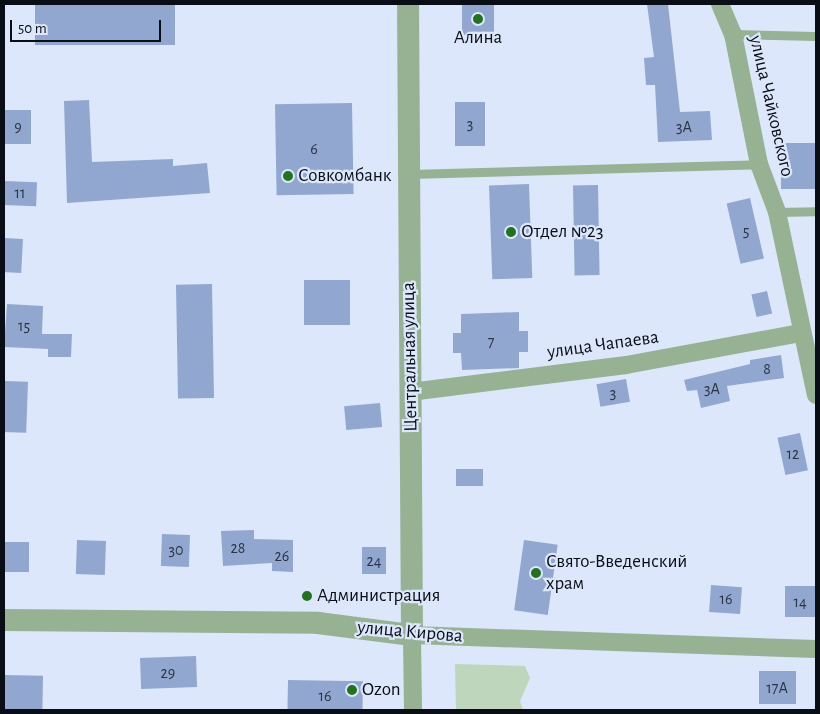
<!DOCTYPE html>
<html>
<head>
<meta charset="utf-8">
<style>
  body { margin:0 }
  #map { position:relative; width:820px; height:714px; overflow:hidden; background:#dce7fb; font-family:"Alegreya Sans",sans-serif }
  div>[style] { position:absolute }
  .green>* { inset:0; background:#bed6bb }
  .building>* { inset:0; background:#92a7cf; transform-origin:0 0 }
  .service>* { height:9px; margin:-4.5px; padding:0 4.5px; transform-origin:4.5px; border-radius:4.5px; background:#96b292 }
  .minor>* { height:18px; margin:-9px; padding:0 9px; transform-origin:9px; border-radius:9px; background:#96b292 }
  .tertiary>* { height:22px; margin:-11px; padding:0 11px; transform-origin:11px; border-radius:11px; background:#96b292 }
  .dots>* { width:14px; height:14px; translate:-50% -50%; box-sizing:border-box; border:2px solid #dce7fb; border-radius:50% }
  span { translate:-50% -50%; white-space:nowrap; text-align:center; line-height:1.15; -webkit-text-stroke:4.5px #dce7fb; paint-order:stroke }
  .number-label { font-size:16px; color:#2b3444 }
  .number-label span { -webkit-text-stroke-width:0 }
  .poi-label { font-size:19px; color:#090d15 }
  .left { translate:0 -50%; text-align:left }
  .street-label { font-size:19px; color:#090d15 }
  .frame { position:absolute; inset:0; border:5px solid #090d15; pointer-events:none }
  .scale { position:absolute; left:10px; top:20px; width:151px; height:22px; box-sizing:border-box; border:2px solid #090d15; border-top:0; padding-left:6px; font-size:15px; line-height:18px; white-space:nowrap; color:#090d15; -webkit-text-stroke:4px #dce7fb; paint-order:stroke }
</style>
</head>
<body>
<div id="map">
  <div class="green">
    <i style="clip-path:polygon(455px 664px,525px 666px,530px 678px,520px 701px,523px 710px,456px 710px)"></i>
  </div>
  <div class="building">
    <i style="left:35px;top:4px;width:140px;height:41px"></i>
    <i style="left:462px;top:4px;width:32px;height:31px"></i>
    <i style="clip-path:polygon(647px 4px,668px 4px,680px 112px,710px 111px,712px 140px,658px 142px,655px 85px,646px 85px,644px 58px,654px 57px)"></i>
    <i style="clip-path:polygon(89px 100px,92px 162px,173px 159px,173px 166px,207px 163px,210px 193px,67px 203px,64px 101px)"></i>
    <i style="left:455px;top:102px;width:30px;height:44px"></i>
    <i style="left:352px;top:103px;width:91px;height:77px;rotate:89deg"></i>
    <i style="left:5px;top:110px;width:26px;height:34px"></i>
    <i style="left:816px;top:143px;width:46px;height:35px;rotate:90deg"></i>
    <i style="left:4px;top:181px;width:33px;height:24px;rotate:2deg"></i>
    <i style="left:529px;top:184px;width:94px;height:40px;rotate:88deg"></i>
    <i style="left:598px;top:185px;width:90px;height:25px;rotate:89deg"></i>
    <i style="left:750px;top:198px;width:62px;height:24px;rotate:77deg"></i>
    <i style="left:4px;top:238px;width:19px;height:34px;rotate:3deg"></i>
    <i style="left:304px;top:280px;width:46px;height:45px"></i>
    <i style="left:212px;top:284px;width:114px;height:36px;rotate:89deg"></i>
    <i style="left:767px;top:291px;width:23px;height:16px;rotate:77deg"></i>
    <i style="clip-path:polygon(7px 304px,43px 306px,42px 334px,72px 334px,71px 357px,48px 357px,48px 349px,4px 347px)"></i>
    <i style="clip-path:polygon(519px 312px,519px 331px,528px 331px,528px 352px,519px 352px,519px 368px,462px 370px,461px 353px,453px 353px,453px 333px,461px 333px,461px 314px)"></i>
    <i style="clip-path:polygon(781px 355px,784px 378px,727px 386px,730px 401px,701px 408px,697px 390px,687px 391px,684px 380px,750px 364px,750px 360px)"></i>
    <i style="left:626px;top:379px;width:23px;height:30px;rotate:80deg"></i>
    <i style="left:4px;top:381px;width:24px;height:51px;rotate:2deg"></i>
    <i style="left:380px;top:403px;width:24px;height:36px;rotate:85deg"></i>
    <i style="left:800px;top:433px;width:38px;height:23px;rotate:78deg"></i>
    <i style="left:456px;top:469px;width:27px;height:17px"></i>
    <i style="clip-path:polygon(254px 530px,254px 539px,293px 540px,293px 572px,272px 571px,272px 563px,223px 566px,221px 531px)"></i>
    <i style="left:162px;top:534px;width:28px;height:32px;rotate:2deg"></i>
    <i style="left:77px;top:540px;width:29px;height:34px;rotate:2deg"></i>
    <i style="left:524px;top:540px;width:34px;height:71px;rotate:8deg"></i>
    <i style="left:4px;top:542px;width:25px;height:30px"></i>
    <i style="left:362px;top:547px;width:24px;height:27px"></i>
    <i style="left:711px;top:585px;width:31px;height:27px;rotate:4deg"></i>
    <i style="left:785px;top:586px;width:31px;height:31px"></i>
    <i style="left:196px;top:656px;width:31px;height:56px;rotate:88deg"></i>
    <i style="left:759px;top:671px;width:37px;height:33px"></i>
    <i style="left:4px;top:675px;width:39px;height:35px;rotate:1deg"></i>
    <i style="left:288px;top:680px;width:75px;height:30px;rotate:1deg"></i>
  </div>
  <div class="service">
    <i style="left:733px;top:34px;width:83px;rotate:1.4deg"></i>
    <i style="left:410px;top:174px;width:349px;rotate:-1.6deg"></i>
    <i style="left:777px;top:212px;width:39px;rotate:-1deg"></i>
  </div>
  <div class="minor">
    <i style="left:720px;top:4px;width:33px;rotate:67deg"></i>
    <i style="left:733px;top:34px;width:133px;rotate:78.7deg"></i>
    <i style="left:759px;top:164px;width:51px;rotate:69.4deg"></i>
    <i style="left:777px;top:212px;width:187px;rotate:78deg"></i>
    <i style="left:410px;top:392px;width:218px;rotate:-7.1deg"></i>
    <i style="left:626px;top:365px;width:178px;rotate:-10.4deg"></i>
    <i style="left:413px;top:710px;width:75px;rotate:-90.8deg"></i>
    <i style="left:412px;top:635px;width:404px;rotate:2deg"></i>
  </div>
  <div class="tertiary">
    <i style="left:4px;top:620px;width:314px;rotate:0.5deg"></i>
    <i style="left:318px;top:623px;width:95px;rotate:7.3deg"></i>
    <i style="left:412px;top:635px;width:631px;rotate:-90.36deg"></i>
  </div>
  <div class="dots">
    <i style="left:478px;top:19px;background:#22741c"></i>
    <i style="left:288px;top:176px;background:#22741c"></i>
    <i style="left:511px;top:232px;background:#22741c"></i>
    <i style="left:536px;top:573px;background:#22741c"></i>
    <i style="left:307px;top:596px;background:#22741c"></i>
    <i style="left:352px;top:690px;background:#22741c"></i>
  </div>
  <div class="number-label">
    <span style="left:470px;top:124px">3</span>
    <span style="left:18px;top:127px">9</span>
    <span style="left:684px;top:127px">3А</span>
    <span style="left:314px;top:149px">6</span>
    <span style="left:20px;top:193px">11</span>
    <span style="left:746px;top:231px">5</span>
    <span style="left:24px;top:326px">15</span>
    <span style="left:491px;top:342px">7</span>
    <span style="left:767px;top:369px">8</span>
    <span style="left:712px;top:389px">3А</span>
    <span style="left:613px;top:393px">3</span>
    <span style="left:793px;top:454px">12</span>
    <span style="left:238px;top:548px">28</span>
    <span style="left:176px;top:550px">30</span>
    <span style="left:282px;top:556px">26</span>
    <span style="left:374px;top:561px">24</span>
    <span style="left:726px;top:599px">16</span>
    <span style="left:800px;top:602px">14</span>
    <span style="left:168px;top:673px">29</span>
    <span style="left:777px;top:688px">17А</span>
    <span style="left:325px;top:696px">16</span>
  </div>
  <div class="poi-label">
    <span style="left:478px;top:38px">Алина</span>
    <span class="left" style="left:298px;top:176px">Совкомбанк</span>
    <span class="left" style="left:521px;top:232px">Отдел №23</span>
    <span class="left" style="left:546px;top:573px">Свято-Введенский<br>храм</span>
    <span class="left" style="left:317px;top:596px">Администрация</span>
    <span class="left" style="left:362px;top:690px">Ozon</span>
  </div>
  <div class="street-label">
    <span style="left:771px;top:106px;rotate:77deg">улица Чайковского</span>
    <span style="left:603px;top:345px;rotate:-8deg">улица Чапаева</span>
    <span style="left:410px;top:357px;rotate:-91deg">Центральная улица</span>
    <span style="left:410px;top:632px;rotate:5deg">улица Кирова</span>
  </div>
  <div class="frame"></div>
  <div class="scale">50 m</div>
</div>
</body>
</html>
